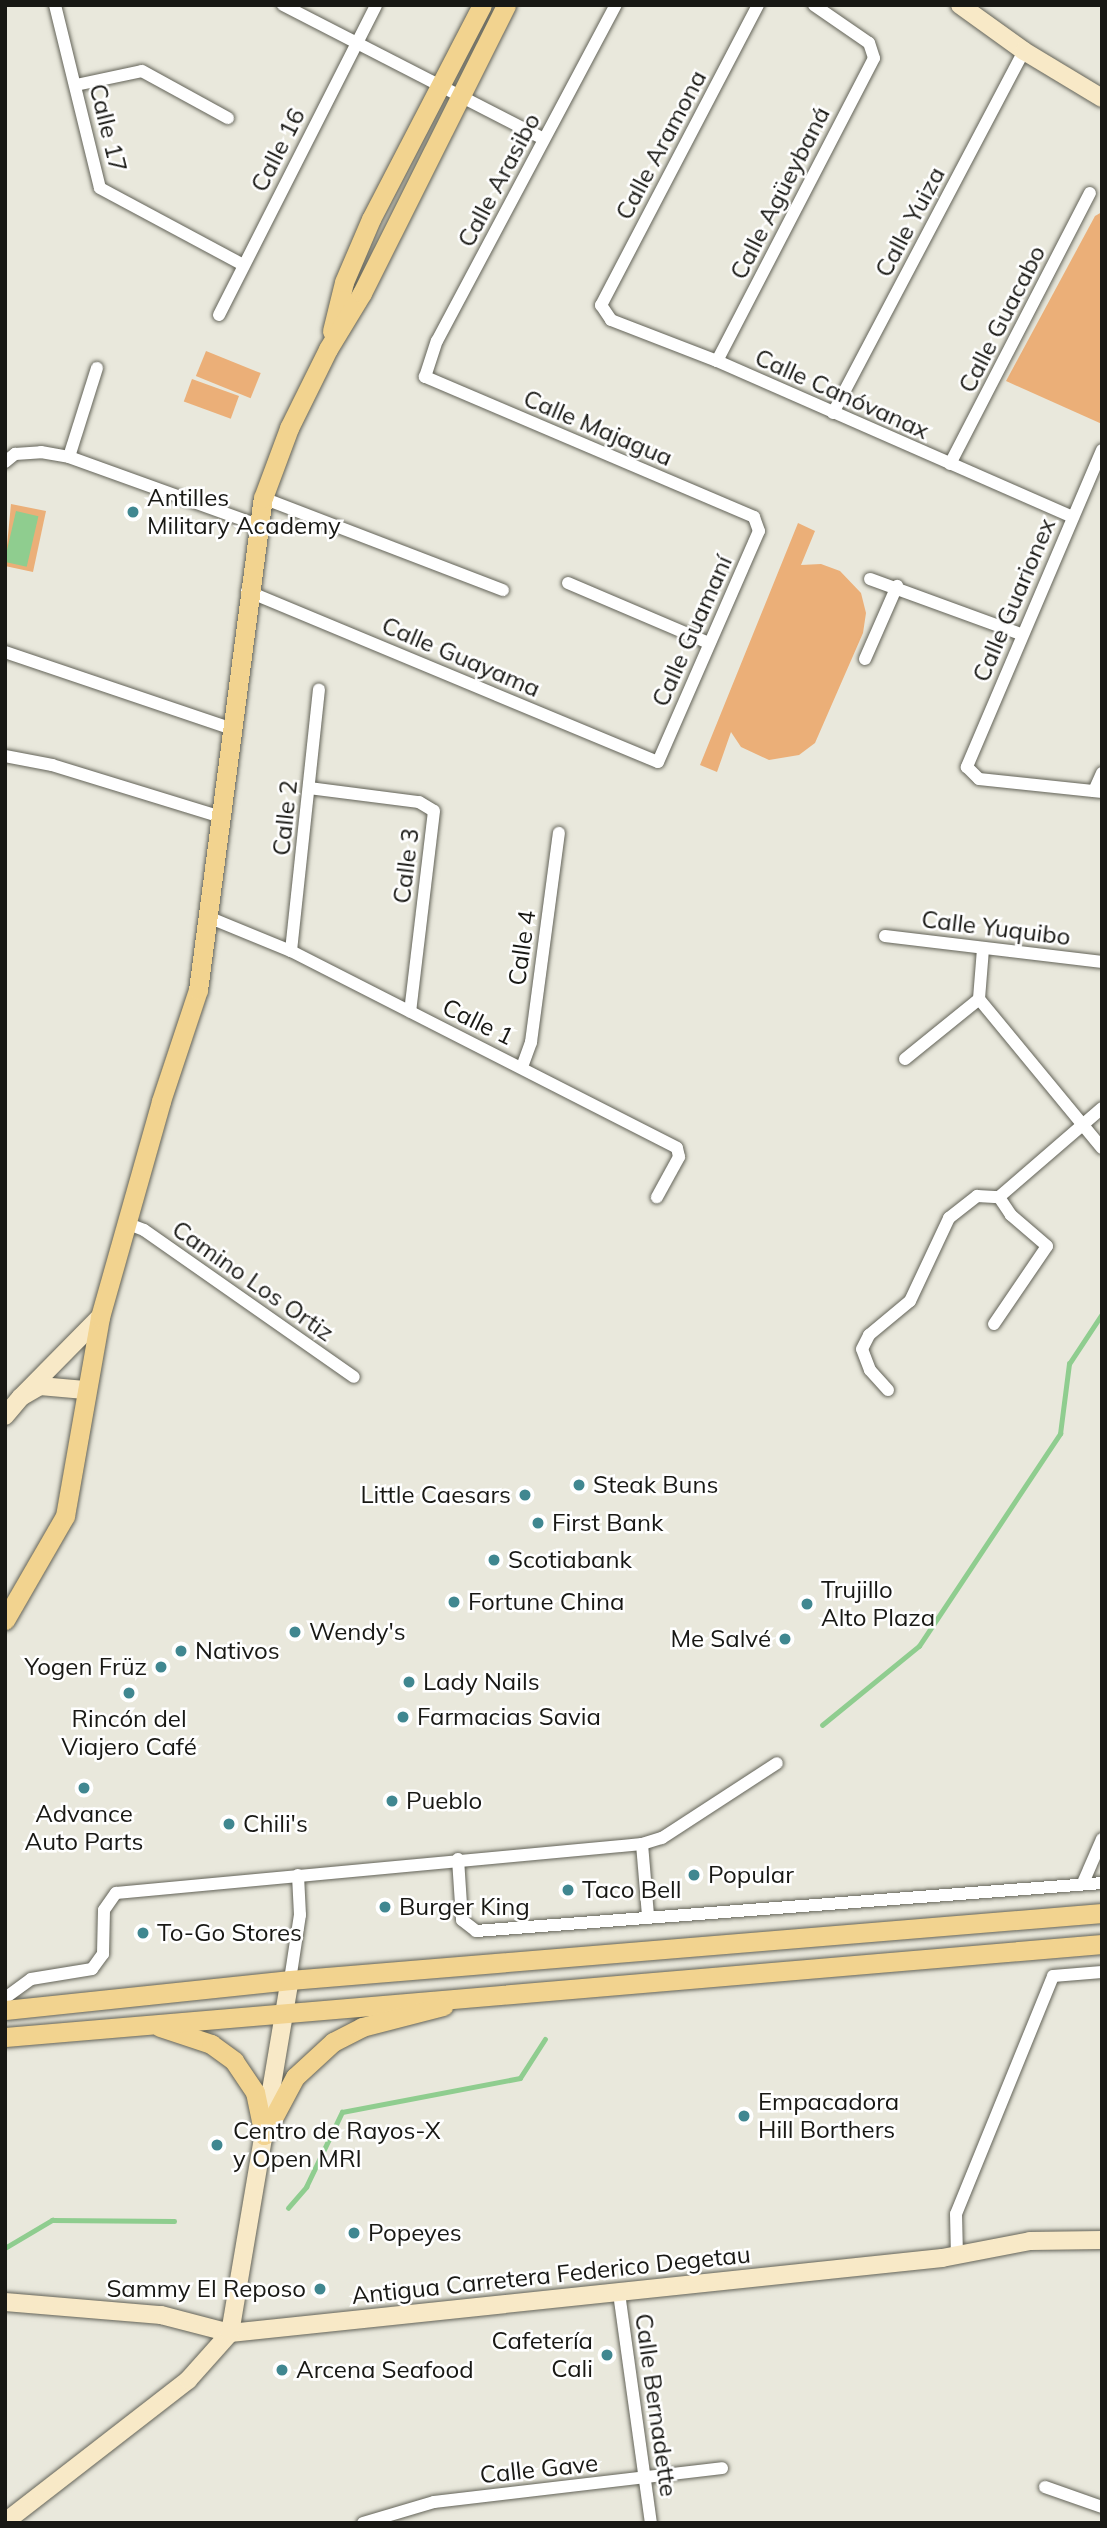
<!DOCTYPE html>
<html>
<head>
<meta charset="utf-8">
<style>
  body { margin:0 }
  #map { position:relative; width:1107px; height:2528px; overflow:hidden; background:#e9e8dc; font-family:Mulish,sans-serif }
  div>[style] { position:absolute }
  .green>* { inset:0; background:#ebaf78; transform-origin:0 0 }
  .water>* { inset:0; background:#8fcd8f; transform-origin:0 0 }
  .stream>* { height:4.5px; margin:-2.25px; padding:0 2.25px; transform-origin:2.25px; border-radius:2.25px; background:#8fcd8f }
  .roads { filter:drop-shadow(0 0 2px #636358) drop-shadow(0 0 2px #636358) }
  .street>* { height:12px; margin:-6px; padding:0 6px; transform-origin:6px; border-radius:6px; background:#fff }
  .secondary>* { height:18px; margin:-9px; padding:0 9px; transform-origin:9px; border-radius:9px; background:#f8e9c7 }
  .primary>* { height:19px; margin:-9.5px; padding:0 9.5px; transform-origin:9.5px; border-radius:9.5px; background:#f2d38f }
  .dots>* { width:19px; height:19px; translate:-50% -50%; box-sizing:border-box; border:4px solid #fff; border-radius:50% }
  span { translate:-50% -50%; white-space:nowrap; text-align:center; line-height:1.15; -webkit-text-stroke:5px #fff; paint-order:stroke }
  .street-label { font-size:24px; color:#181814 }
  .poi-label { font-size:24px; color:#181814 }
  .left { translate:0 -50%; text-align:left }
  .right { translate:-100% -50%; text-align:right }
  .frame { position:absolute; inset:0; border:7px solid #181814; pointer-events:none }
</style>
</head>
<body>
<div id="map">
  <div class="green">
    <i style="clip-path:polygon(1102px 212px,1102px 424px,1006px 381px,1095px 216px)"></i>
    <i style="left:206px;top:351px;width:59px;height:27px;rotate:22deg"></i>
    <i style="left:192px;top:379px;width:50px;height:24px;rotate:20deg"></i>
    <i style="clip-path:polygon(11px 504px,46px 511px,33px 572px,5px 566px)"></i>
    <i style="clip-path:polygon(798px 523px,815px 531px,801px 565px,821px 564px,840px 571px,861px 593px,866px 613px,863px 633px,815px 743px,799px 755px,769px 760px,741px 747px,731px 732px,717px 772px,700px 765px)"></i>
  </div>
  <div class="water">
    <i style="left:16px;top:511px;width:23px;height:52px;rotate:13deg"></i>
  </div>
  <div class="stream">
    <i style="left:822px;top:1725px;width:125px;rotate:-39.2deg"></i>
    <i style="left:919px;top:1646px;width:255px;rotate:-56.4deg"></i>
    <i style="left:1060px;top:1434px;width:71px;rotate:-82.7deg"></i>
    <i style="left:1069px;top:1364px;width:60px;rotate:-56.6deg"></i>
    <i style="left:288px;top:2208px;width:28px;rotate:-49deg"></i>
    <i style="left:306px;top:2187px;width:83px;rotate:-64.4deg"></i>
    <i style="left:342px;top:2112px;width:181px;rotate:-10.8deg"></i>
    <i style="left:520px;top:2078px;width:46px;rotate:-57.3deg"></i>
    <i style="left:5px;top:2248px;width:55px;rotate:-30.8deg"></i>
    <i style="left:52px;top:2220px;width:122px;rotate:0.5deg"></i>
  </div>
  <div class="roads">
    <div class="street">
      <i style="left:55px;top:5px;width:188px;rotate:76.2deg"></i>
      <i style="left:100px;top:188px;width:161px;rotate:28.2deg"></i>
      <i style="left:283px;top:5px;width:293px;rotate:27.2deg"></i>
      <i style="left:758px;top:5px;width:339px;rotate:117.6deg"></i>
      <i style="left:601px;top:305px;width:18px;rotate:56deg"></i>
      <i style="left:611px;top:320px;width:114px;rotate:21.1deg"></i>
      <i style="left:717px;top:361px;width:388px;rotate:23.7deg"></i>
      <i style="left:76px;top:85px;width:67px;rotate:-12deg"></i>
      <i style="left:142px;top:71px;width:98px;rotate:28.7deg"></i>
      <i style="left:219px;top:315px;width:347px;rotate:-63.1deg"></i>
      <i style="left:717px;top:361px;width:341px;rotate:-62.6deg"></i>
      <i style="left:874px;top:58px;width:16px;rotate:-108deg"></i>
      <i style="left:869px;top:43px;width:67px;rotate:-145.4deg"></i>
      <i style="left:97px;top:368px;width:93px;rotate:107.5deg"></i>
      <i style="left:69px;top:457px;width:201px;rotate:19.8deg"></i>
      <i style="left:833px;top:413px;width:409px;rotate:-62.2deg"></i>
      <i style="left:1102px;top:450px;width:345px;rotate:113.1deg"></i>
      <i style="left:967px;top:767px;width:17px;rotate:45deg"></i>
      <i style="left:979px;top:779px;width:124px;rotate:6deg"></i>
      <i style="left:5px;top:462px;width:13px;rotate:-39deg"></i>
      <i style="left:15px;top:454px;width:26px;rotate:-4deg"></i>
      <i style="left:41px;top:452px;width:28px;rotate:10deg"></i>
      <i style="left:950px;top:464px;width:305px;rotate:-62.7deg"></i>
      <i style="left:263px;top:498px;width:257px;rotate:21deg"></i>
      <i style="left:870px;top:579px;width:160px;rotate:20.1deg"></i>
      <i style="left:568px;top:583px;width:153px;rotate:23.1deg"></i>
      <i style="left:247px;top:591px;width:445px;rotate:22.6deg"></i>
      <i style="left:658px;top:762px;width:252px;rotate:-66.4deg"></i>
      <i style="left:759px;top:531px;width:15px;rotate:-110deg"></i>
      <i style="left:754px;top:517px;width:358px;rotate:-156.9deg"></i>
      <i style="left:425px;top:377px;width:38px;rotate:-72deg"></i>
      <i style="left:437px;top:341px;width:381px;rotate:-62deg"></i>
      <i style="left:5px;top:652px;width:241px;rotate:18.7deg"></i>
      <i style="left:865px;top:659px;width:80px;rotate:-66.3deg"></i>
      <i style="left:5px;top:756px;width:48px;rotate:10.8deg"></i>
      <i style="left:52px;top:765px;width:177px;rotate:17.1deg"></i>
      <i style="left:309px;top:788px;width:111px;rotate:7.3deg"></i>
      <i style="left:419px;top:802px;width:17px;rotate:31deg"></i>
      <i style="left:434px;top:811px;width:202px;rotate:96.8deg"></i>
      <i style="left:1094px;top:791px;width:20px;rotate:-66deg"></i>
      <i style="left:208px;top:917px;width:90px;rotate:22.3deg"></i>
      <i style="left:291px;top:951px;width:433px;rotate:27deg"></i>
      <i style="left:677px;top:1148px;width:9px;rotate:77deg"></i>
      <i style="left:679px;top:1157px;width:46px;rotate:118.8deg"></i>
      <i style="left:885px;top:936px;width:219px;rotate:6.8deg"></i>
      <i style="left:983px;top:949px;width:50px;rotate:94.6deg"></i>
      <i style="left:979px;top:999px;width:193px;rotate:50.5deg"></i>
      <i style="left:291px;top:951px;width:263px;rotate:-83.9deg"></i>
      <i style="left:905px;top:1059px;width:95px;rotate:-39deg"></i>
      <i style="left:522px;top:1067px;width:27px;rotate:-70deg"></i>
      <i style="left:531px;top:1042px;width:211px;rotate:-82.4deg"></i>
      <i style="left:999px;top:1197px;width:136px;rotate:-40.8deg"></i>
      <i style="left:126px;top:1223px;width:19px;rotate:21deg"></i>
      <i style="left:144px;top:1230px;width:256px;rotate:35deg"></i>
      <i style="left:994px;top:1324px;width:94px;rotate:-55.8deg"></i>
      <i style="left:1047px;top:1246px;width:48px;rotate:-139.3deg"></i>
      <i style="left:1011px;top:1215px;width:22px;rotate:-124deg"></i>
      <i style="left:888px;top:1390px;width:27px;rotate:-132deg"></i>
      <i style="left:870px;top:1370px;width:22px;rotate:-111deg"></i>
      <i style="left:862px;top:1349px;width:16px;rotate:-63deg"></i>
      <i style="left:869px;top:1335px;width:53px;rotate:-39.7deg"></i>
      <i style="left:910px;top:1301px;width:92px;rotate:-64.8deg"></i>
      <i style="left:949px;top:1218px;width:36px;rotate:-38deg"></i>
      <i style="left:977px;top:1196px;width:22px;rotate:3deg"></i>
      <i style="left:642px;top:1844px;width:71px;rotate:85.2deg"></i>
      <i style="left:458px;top:1859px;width:61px;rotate:86.2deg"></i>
      <i style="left:462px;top:1920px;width:18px;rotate:38deg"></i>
      <i style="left:476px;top:1931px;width:628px;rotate:-4.38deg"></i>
      <i style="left:1083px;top:1883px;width:48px;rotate:-66.6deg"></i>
      <i style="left:290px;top:1980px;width:66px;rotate:-81.3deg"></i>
      <i style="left:300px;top:1915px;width:40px;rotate:-92.9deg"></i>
      <i style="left:5px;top:1998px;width:32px;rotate:-36deg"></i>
      <i style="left:31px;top:1979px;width:62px;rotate:-9.3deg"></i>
      <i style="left:92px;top:1969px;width:19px;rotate:-54deg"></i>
      <i style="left:103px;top:1954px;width:44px;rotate:-88.7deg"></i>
      <i style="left:104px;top:1910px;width:21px;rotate:-55deg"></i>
      <i style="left:116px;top:1893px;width:528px;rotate:-5.32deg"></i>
      <i style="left:642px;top:1844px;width:21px;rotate:-17deg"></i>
      <i style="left:662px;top:1838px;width:137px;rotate:-33.1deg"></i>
      <i style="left:957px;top:2257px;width:43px;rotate:-91.3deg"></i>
      <i style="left:956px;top:2214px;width:257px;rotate:-67.8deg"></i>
      <i style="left:1053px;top:1976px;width:49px;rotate:-4.7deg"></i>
      <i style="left:619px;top:2293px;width:232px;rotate:82.1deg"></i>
      <i style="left:1045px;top:2487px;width:60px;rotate:19.3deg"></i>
      <i style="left:363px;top:2523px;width:74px;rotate:-16.5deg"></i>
      <i style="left:434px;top:2502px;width:290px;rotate:-6.7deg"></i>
    </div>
    <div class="secondary">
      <i style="left:960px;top:5px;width:79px;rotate:35.7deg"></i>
      <i style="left:1024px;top:51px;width:91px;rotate:31.1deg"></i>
      <i style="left:21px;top:1397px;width:112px;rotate:-45.4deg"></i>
      <i style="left:5px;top:1416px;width:25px;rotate:-50deg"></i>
      <i style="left:21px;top:1397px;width:22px;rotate:-30deg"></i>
      <i style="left:40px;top:1386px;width:45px;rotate:5.1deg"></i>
      <i style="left:5px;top:2302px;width:157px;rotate:4.8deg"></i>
      <i style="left:161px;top:2315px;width:71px;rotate:14.6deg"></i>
      <i style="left:230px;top:2333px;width:716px;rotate:-6.01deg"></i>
      <i style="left:942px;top:2258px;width:90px;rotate:-10.9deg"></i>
      <i style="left:1030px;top:2241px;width:72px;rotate:-0.8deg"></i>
      <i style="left:5px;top:2522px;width:232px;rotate:-37.8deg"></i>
      <i style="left:188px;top:2380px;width:63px;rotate:-48.2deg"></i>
      <i style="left:230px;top:2333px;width:358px;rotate:-80.4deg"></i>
    </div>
    <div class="primary">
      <i style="left:332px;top:331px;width:50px;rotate:-76.2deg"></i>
      <i style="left:344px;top:282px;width:69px;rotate:-66.8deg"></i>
      <i style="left:371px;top:219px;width:241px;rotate:-62.6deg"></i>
      <i style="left:5px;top:1620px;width:120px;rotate:-60deg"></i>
      <i style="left:65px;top:1516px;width:202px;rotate:-80deg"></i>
      <i style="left:100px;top:1317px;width:224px;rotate:-74.2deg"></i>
      <i style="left:161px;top:1101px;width:117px;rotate:-71.6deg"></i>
      <i style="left:198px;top:990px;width:496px;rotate:-82.5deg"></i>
      <i style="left:263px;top:498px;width:75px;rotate:-69.6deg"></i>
      <i style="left:289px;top:428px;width:88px;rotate:-63.7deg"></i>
      <i style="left:328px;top:349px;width:66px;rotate:-58.7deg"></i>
      <i style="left:362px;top:293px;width:322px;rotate:-63.4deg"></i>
      <i style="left:5px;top:2010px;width:287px;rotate:-6deg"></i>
      <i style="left:290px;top:1980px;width:815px;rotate:-4.72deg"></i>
      <i style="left:160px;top:2027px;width:54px;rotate:18.4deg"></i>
      <i style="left:211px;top:2044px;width:29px;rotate:36deg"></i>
      <i style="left:234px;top:2061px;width:37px;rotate:56deg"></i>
      <i style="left:255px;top:2092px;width:44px;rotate:78.2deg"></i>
      <i style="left:5px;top:2037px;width:1101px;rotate:-4.85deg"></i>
      <i style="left:264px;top:2135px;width:66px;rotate:-61.9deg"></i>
      <i style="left:295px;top:2077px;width:52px;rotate:-42.6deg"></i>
      <i style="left:333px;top:2042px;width:33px;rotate:-27deg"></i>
      <i style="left:362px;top:2027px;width:84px;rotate:-14.5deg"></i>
    </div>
  </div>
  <div class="dots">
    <i style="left:133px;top:512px;background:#408790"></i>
    <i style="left:579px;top:1485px;background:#408790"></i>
    <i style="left:525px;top:1495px;background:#408790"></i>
    <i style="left:538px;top:1523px;background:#408790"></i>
    <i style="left:494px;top:1560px;background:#408790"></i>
    <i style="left:454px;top:1602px;background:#408790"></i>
    <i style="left:807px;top:1604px;background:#408790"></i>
    <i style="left:295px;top:1632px;background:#408790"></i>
    <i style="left:785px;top:1639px;background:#408790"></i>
    <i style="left:181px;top:1651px;background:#408790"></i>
    <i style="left:161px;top:1667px;background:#408790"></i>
    <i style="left:409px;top:1682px;background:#408790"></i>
    <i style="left:129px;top:1693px;background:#408790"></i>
    <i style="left:403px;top:1717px;background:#408790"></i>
    <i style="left:84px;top:1788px;background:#408790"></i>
    <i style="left:392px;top:1801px;background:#408790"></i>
    <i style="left:229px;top:1824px;background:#408790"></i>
    <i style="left:694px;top:1875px;background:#408790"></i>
    <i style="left:568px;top:1890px;background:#408790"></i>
    <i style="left:385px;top:1907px;background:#408790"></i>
    <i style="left:143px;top:1933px;background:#408790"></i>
    <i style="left:744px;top:2116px;background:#408790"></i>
    <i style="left:217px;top:2145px;background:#408790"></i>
    <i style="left:354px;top:2233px;background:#408790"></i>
    <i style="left:320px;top:2289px;background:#408790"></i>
    <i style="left:607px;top:2355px;background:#408790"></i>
    <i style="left:282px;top:2370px;background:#408790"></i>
  </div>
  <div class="street-label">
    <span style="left:108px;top:128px;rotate:76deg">Calle 17</span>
    <span style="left:661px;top:145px;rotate:-62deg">Calle Aramona</span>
    <span style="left:278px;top:150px;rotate:-63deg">Calle 16</span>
    <span style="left:499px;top:180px;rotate:-62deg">Calle Arasibo</span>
    <span style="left:780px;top:193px;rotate:-63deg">Calle Agüeybaná</span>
    <span style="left:910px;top:222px;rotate:-62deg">Calle Yuiza</span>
    <span style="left:1002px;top:319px;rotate:-63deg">Calle Guacabo</span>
    <span style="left:842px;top:394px;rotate:24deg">Calle Canóvanax</span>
    <span style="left:598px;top:428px;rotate:23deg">Calle Majagua</span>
    <span style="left:1014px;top:600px;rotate:-67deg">Calle Guarionex</span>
    <span style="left:692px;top:631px;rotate:-66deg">Calle Guamaní</span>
    <span style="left:461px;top:657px;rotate:23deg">Calle Guayama</span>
    <span style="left:285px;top:818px;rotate:-84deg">Calle 2</span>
    <span style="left:406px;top:866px;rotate:-83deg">Calle 3</span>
    <span style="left:996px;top:928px;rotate:7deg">Calle Yuquibo</span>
    <span style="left:522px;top:948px;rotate:-82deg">Calle 4</span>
    <span style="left:478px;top:1022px;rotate:26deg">Calle 1</span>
    <span style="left:253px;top:1281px;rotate:35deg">Camino Los Ortiz</span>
    <span style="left:551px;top:2275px;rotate:-6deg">Antigua Carretera Federico Degetau</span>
    <span style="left:656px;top:2405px;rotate:82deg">Calle Bernadette</span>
    <span style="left:539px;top:2469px;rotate:-6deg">Calle Gave</span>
  </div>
  <div class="poi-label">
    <span class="left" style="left:147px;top:512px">Antilles<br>Military Academy</span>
    <span class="left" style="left:593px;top:1485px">Steak Buns</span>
    <span class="right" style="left:511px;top:1495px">Little Caesars</span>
    <span class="left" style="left:552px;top:1523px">First Bank</span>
    <span class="left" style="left:508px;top:1560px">Scotiabank</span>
    <span class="left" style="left:821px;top:1604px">Trujillo<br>Alto Plaza</span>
    <span class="left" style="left:468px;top:1602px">Fortune China</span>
    <span class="left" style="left:309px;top:1632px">Wendy's</span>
    <span class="right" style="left:771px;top:1639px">Me Salvé</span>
    <span class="left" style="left:195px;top:1651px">Nativos</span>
    <span class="right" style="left:147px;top:1667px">Yogen Früz</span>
    <span class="left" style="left:423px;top:1682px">Lady Nails</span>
    <span class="left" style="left:417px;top:1717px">Farmacias Savia</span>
    <span style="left:129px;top:1733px">Rincón del<br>Viajero Café</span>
    <span class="left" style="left:406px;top:1801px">Pueblo</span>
    <span style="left:84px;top:1828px">Advance<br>Auto Parts</span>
    <span class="left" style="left:243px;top:1824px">Chili's</span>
    <span class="left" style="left:708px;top:1875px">Popular</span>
    <span class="left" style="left:582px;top:1890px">Taco Bell</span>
    <span class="left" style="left:399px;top:1907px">Burger King</span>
    <span class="left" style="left:157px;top:1933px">To-Go Stores</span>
    <span class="left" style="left:758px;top:2116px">Empacadora<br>Hill Borthers</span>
    <span class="left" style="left:233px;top:2145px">Centro de Rayos-X<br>y Open MRI</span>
    <span class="left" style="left:368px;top:2233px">Popeyes</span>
    <span class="right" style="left:306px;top:2289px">Sammy El Reposo</span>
    <span class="right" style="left:593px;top:2355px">Cafetería<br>Cali</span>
    <span class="left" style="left:296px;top:2370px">Arcena Seafood</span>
  </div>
  <div class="frame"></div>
</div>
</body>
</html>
